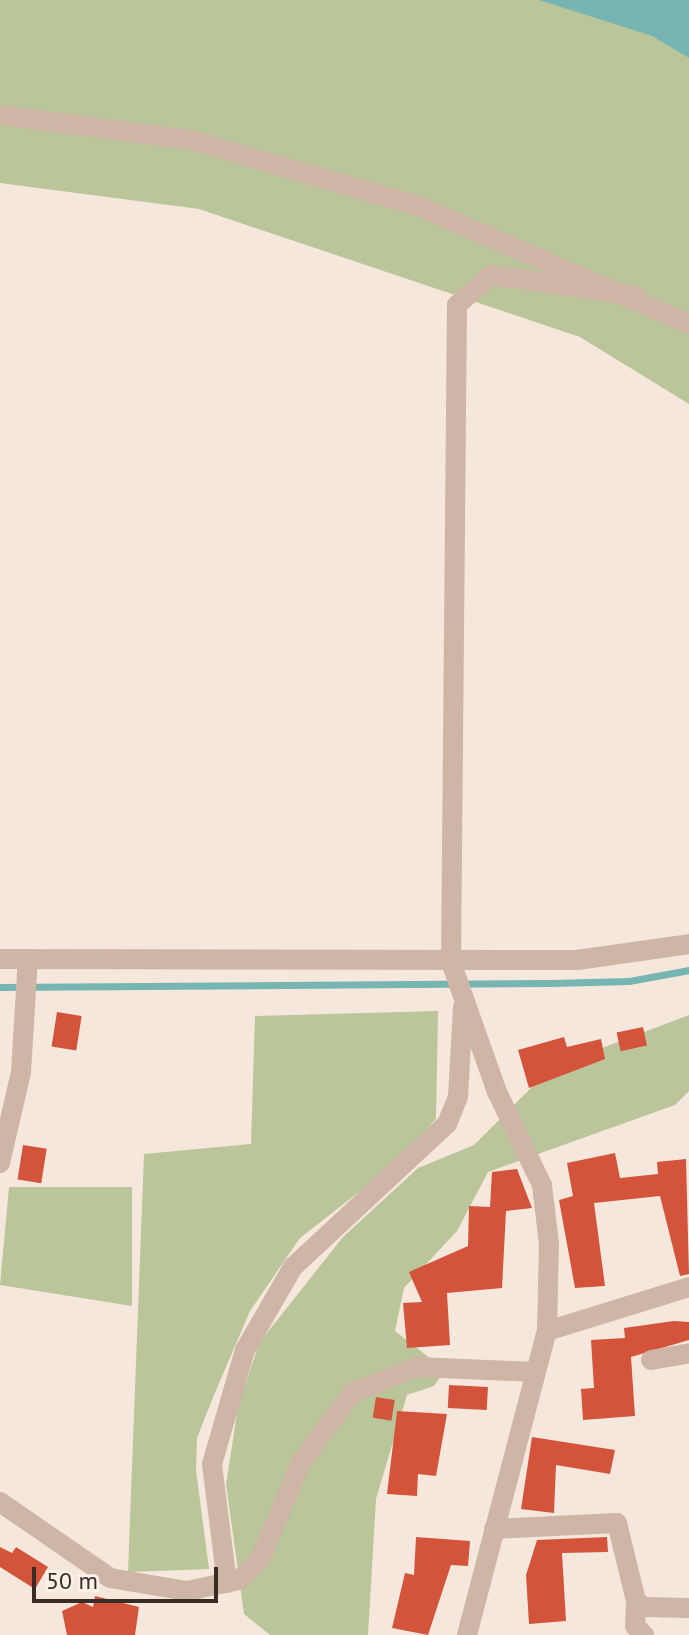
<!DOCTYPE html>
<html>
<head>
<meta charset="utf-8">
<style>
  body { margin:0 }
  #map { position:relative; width:689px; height:1635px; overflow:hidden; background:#f5e7db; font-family:"PT Sans",sans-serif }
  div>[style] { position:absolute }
  .green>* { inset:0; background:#bac699 }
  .water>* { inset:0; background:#77b5b3 }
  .stream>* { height:7px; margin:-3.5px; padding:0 3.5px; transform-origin:3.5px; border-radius:3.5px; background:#77b5b3 }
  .building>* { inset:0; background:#d3543b; transform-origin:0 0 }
  .minor>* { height:20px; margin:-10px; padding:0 10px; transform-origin:10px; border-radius:10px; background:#ceb5a6 }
  .tertiary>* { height:20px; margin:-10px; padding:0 10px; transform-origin:10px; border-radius:10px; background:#ceb5a6 }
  span { translate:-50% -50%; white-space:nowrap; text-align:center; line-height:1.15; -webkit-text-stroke:6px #fcf1e8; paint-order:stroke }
  .scale { position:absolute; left:32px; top:1567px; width:186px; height:36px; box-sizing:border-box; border:4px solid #392c27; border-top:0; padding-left:10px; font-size:24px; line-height:28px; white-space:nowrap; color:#392c27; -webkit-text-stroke:6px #fcf1e8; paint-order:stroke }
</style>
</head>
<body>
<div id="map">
  <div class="green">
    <i style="clip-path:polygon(0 0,689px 0,689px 404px,580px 337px,199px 209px,0 183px)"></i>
    <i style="clip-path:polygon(438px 1011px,436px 1119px,396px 1163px,300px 1238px,250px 1311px,214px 1395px,197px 1438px,196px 1470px,209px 1569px,128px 1572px,144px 1154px,251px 1144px,255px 1016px)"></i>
    <i style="clip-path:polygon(689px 1015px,689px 1091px,675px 1105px,488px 1172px,457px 1231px,404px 1288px,395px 1331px,445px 1370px,434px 1386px,407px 1395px,376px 1499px,368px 1635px,270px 1635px,244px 1614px,226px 1484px,238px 1407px,259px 1343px,343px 1237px,418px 1168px,474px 1145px,552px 1067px)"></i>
    <i style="clip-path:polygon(9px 1187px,132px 1187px,132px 1306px,0 1285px)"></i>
  </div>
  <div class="water">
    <i style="clip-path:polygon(539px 0,689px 0,689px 58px,652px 36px)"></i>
  </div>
  <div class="stream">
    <i style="left:0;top:987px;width:551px;rotate:-0.42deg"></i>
    <i style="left:551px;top:983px;width:78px;rotate:-1.5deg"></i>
    <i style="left:629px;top:981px;width:61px;rotate:-10.4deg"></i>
  </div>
  <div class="building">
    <i style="left:57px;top:1012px;width:25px;height:35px;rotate:9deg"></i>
    <i style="left:643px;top:1027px;width:19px;height:27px;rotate:78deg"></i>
    <i style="clip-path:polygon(564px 1037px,567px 1047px,601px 1039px,605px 1059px,529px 1088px,518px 1050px)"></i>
    <i style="left:23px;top:1145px;width:24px;height:35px;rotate:9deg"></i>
    <i style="clip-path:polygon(615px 1153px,620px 1178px,658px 1174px,657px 1162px,686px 1159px,689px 1274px,680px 1276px,660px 1196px,594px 1203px,605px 1286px,575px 1288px,559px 1200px,573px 1196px,567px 1163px)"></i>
    <i style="clip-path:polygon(517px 1169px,532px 1208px,506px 1211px,502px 1288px,447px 1293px,450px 1345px,407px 1348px,403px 1303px,422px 1302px,409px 1272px,468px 1246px,469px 1206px,490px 1207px,492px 1172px)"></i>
    <i style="clip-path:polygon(674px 1321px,689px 1322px,689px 1340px,631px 1357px,635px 1416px,583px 1420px,581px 1389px,594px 1388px,591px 1340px,625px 1338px,624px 1328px)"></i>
    <i style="left:449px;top:1385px;width:39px;height:23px;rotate:3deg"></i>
    <i style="left:376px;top:1397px;width:19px;height:21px;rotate:9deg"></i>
    <i style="clip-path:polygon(397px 1411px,447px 1414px,436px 1476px,418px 1474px,417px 1496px,387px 1494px)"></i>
    <i style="clip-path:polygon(532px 1437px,615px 1450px,610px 1474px,556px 1465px,554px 1513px,521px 1509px)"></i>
    <i style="clip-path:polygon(416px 1537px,470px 1541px,468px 1566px,451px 1565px,428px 1635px,392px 1628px,405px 1573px,414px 1575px)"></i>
    <i style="clip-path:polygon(607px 1537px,608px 1552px,562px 1553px,566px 1621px,529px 1624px,526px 1575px,537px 1540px)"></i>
    <i style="clip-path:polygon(0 1547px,12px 1553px,16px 1547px,48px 1567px,35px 1589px,0 1567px)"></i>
    <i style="clip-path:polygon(95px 1596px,139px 1607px,135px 1635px,67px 1635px,62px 1611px,82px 1602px,93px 1607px)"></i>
  </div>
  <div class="minor">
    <i style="left:0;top:115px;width:193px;rotate:7.5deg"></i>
    <i style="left:191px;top:140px;width:236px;rotate:16.2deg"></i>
    <i style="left:418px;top:206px;width:296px;rotate:23.5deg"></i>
    <i style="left:0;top:1163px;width:93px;rotate:-77deg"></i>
    <i style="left:21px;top:1072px;width:113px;rotate:-86.5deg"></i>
    <i style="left:547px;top:1331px;width:149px;rotate:-17.2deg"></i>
    <i style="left:651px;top:1360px;width:39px;rotate:-10deg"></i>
    <i style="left:0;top:1502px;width:134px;rotate:34.6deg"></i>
    <i style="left:110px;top:1578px;width:78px;rotate:9.6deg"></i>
    <i style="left:187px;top:1591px;width:53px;rotate:-11.9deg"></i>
    <i style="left:239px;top:1580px;width:29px;rotate:-44deg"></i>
    <i style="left:260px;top:1560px;width:106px;rotate:-67.3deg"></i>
    <i style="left:301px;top:1462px;width:86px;rotate:-53.5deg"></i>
    <i style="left:352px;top:1393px;width:70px;rotate:-21.8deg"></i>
    <i style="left:417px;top:1367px;width:118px;rotate:2.4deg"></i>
    <i style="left:494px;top:1529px;width:123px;rotate:-2.8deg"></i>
    <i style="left:617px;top:1523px;width:80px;rotate:76.3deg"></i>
    <i style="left:636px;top:1601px;width:10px;rotate:37deg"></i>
    <i style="left:644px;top:1607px;width:45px;rotate:1.3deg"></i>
    <i style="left:227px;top:1583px;width:120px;rotate:-97.2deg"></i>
    <i style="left:212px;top:1464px;width:119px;rotate:-73.9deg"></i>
    <i style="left:245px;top:1350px;width:96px;rotate:-60deg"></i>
    <i style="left:293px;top:1267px;width:210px;rotate:-42.9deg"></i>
    <i style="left:447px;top:1124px;width:29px;rotate:-68deg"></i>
    <i style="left:458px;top:1097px;width:90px;rotate:-86.8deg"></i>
    <i style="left:636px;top:1601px;width:25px;rotate:92deg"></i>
    <i style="left:635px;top:1626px;width:13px;rotate:45deg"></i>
    <i style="left:467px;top:1635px;width:314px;rotate:-75.3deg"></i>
    <i style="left:547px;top:1331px;width:87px;rotate:-88.7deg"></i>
    <i style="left:549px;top:1244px;width:59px;rotate:-96.8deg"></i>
    <i style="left:542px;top:1185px;width:103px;rotate:-115.8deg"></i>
    <i style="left:497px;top:1092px;width:138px;rotate:-109.5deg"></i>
    <i style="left:451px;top:962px;width:657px;rotate:-89.48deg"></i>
    <i style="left:457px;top:305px;width:45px;rotate:-41.4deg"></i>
    <i style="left:491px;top:275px;width:147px;rotate:8.2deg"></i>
  </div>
  <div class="tertiary">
    <i style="left:0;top:959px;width:577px;rotate:0.1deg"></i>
    <i style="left:577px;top:960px;width:113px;rotate:-8.1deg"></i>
  </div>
  <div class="scale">50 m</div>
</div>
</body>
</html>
